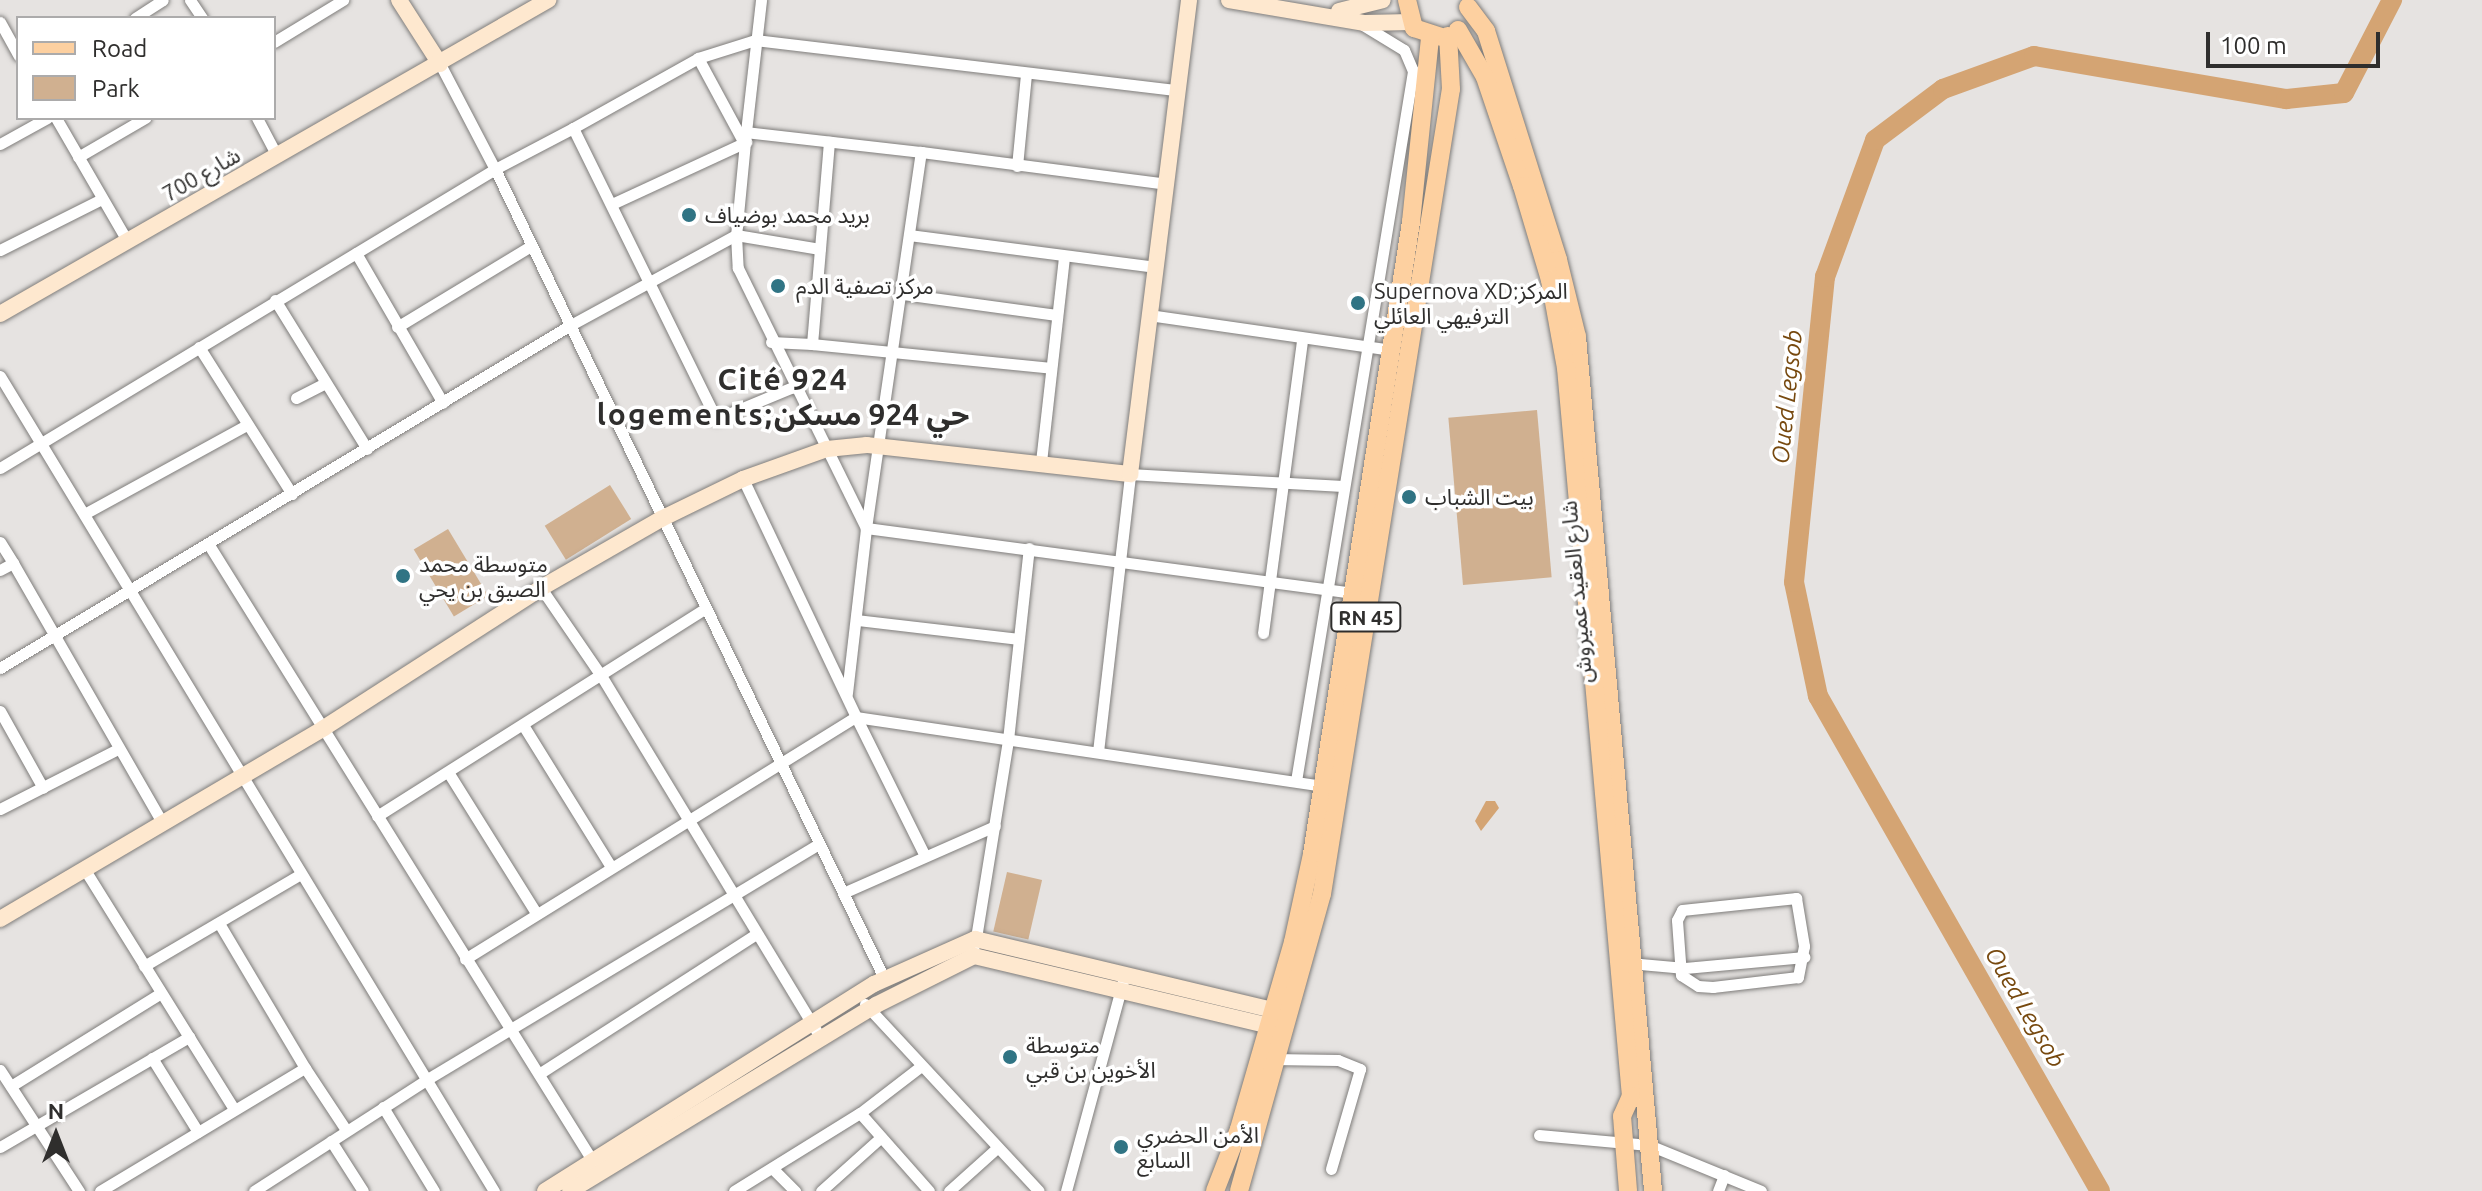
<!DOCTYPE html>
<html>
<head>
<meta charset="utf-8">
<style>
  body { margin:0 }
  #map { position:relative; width:2482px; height:1191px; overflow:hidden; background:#e6e3e1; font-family:Ubuntu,"Noto Sans Arabic",sans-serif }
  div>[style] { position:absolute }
  .green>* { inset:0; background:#d0b090; transform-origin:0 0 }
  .water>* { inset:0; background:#d4a473 }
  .river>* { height:20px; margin:-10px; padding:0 10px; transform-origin:10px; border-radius:10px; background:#d4a473 }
  .roads { filter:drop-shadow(0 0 2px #7f7d7b) drop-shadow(0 0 2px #7f7d7b) }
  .street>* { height:11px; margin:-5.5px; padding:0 5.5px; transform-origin:5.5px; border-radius:5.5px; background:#fff }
  .secondary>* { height:16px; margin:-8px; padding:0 8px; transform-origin:8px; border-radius:8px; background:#fee8cf }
  .primary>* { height:18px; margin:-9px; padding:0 9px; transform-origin:9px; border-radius:9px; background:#fdd0a0 }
  .dots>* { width:22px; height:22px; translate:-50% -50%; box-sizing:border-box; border:4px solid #fff; border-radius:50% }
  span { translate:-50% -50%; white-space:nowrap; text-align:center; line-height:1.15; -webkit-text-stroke:7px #fff; paint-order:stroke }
  .shield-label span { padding:2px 6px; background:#fff; border:2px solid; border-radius:6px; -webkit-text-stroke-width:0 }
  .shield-label { font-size:20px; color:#2f2e2d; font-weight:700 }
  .street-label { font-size:22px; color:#2f2e2d }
  .poi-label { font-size:22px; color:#2f2e2d }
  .left { translate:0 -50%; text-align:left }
  .water-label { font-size:24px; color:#77490f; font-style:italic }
  .district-label { font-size:30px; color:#2f2e2d; font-weight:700; letter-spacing:2px }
  .legend { position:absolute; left:16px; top:16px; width:260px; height:104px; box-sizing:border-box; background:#fff; border:2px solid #acabab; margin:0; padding:10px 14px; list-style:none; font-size:24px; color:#2f2e2d }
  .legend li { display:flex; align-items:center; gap:16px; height:40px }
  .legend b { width:40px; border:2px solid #acabab }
  .north { position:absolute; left:16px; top:1095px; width:80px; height:80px; -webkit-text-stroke:6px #fff; paint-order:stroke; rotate:0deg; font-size:22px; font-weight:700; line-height:32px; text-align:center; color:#2f2e2d }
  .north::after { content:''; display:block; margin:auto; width:28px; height:36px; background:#2f2e2d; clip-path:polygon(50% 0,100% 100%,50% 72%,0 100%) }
  .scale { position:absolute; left:2206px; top:32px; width:174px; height:36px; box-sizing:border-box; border:4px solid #2f2e2d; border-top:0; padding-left:10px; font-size:24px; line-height:28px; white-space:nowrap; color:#2f2e2d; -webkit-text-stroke:6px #fff; paint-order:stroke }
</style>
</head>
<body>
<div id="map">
  <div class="green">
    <i style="left:1537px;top:410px;width:168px;height:89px;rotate:85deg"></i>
    <i style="left:610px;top:485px;width:40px;height:77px;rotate:58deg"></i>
    <i style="left:448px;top:529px;width:78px;height:40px;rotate:59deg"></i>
    <i style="left:1007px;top:872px;width:36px;height:61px;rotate:13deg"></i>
  </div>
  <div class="water">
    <i style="clip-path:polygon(1486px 801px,1495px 801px,1499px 808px,1481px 831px,1475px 821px)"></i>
  </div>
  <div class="river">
    <i style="left:2100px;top:1191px;width:570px;rotate:-119.67deg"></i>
    <i style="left:1818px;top:696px;width:116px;rotate:-101.9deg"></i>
    <i style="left:1794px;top:582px;width:307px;rotate:-84.2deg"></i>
    <i style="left:1825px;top:277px;width:146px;rotate:-69.9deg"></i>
    <i style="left:1875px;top:140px;width:85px;rotate:-36.9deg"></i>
    <i style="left:1943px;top:89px;width:97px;rotate:-19.9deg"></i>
    <i style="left:2034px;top:56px;width:256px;rotate:9.7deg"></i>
    <i style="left:2286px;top:99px;width:58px;rotate:-5.9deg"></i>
    <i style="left:2344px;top:93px;width:105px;rotate:-62.7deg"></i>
  </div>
  <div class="roads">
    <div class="street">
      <i style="left:190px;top:0;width:22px;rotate:56deg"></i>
      <i style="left:135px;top:18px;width:33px;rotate:-33deg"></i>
      <i style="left:0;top:22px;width:38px;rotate:61deg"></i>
      <i style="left:274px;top:42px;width:81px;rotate:-31.3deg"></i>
      <i style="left:698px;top:58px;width:97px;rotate:61.6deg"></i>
      <i style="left:440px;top:64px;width:119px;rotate:62.4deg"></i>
      <i style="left:495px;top:169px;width:88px;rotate:-27.7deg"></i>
      <i style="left:573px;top:128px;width:324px;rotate:63.8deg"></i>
      <i style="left:716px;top:419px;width:83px;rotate:-22.6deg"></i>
      <i style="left:56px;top:118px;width:143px;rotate:59.9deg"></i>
      <i style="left:257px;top:118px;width:43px;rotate:62.2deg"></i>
      <i style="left:573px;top:128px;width:143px;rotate:-29.2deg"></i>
      <i style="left:698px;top:58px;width:60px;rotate:-17.5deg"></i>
      <i style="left:755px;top:40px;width:423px;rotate:6.8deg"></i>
      <i style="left:746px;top:132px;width:133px;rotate:-83.5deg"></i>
      <i style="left:0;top:144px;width:54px;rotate:-29deg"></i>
      <i style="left:921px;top:152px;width:247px;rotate:7.4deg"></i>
      <i style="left:78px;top:157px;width:78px;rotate:-30.2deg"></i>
      <i style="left:1017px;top:166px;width:91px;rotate:-84.4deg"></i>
      <i style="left:612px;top:204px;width:148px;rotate:-24.8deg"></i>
      <i style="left:909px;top:235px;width:249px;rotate:7.4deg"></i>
      <i style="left:0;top:250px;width:114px;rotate:-26.6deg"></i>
      <i style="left:356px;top:253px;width:173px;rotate:59.9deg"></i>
      <i style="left:903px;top:294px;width:155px;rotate:7.8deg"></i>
      <i style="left:275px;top:300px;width:175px;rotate:58.3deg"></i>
      <i style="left:1149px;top:315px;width:245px;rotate:8.2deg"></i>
      <i style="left:397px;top:327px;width:154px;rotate:-31.2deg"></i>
      <i style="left:771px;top:342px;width:41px;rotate:2.8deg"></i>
      <i style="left:812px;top:344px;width:203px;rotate:-85.2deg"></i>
      <i style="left:812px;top:344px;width:240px;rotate:5.7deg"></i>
      <i style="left:199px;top:347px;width:174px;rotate:57.7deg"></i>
      <i style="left:0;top:376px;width:953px;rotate:58.78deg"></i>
      <i style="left:296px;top:398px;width:33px;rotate:-27deg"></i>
      <i style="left:1041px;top:462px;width:206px;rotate:-83.6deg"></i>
      <i style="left:0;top:468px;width:578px;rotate:-31.13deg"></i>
      <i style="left:495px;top:169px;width:900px;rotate:64.32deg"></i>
      <i style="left:86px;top:513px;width:183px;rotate:-28.7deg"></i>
      <i style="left:0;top:542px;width:25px;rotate:58deg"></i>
      <i style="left:209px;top:545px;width:730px;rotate:58.09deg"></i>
      <i style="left:0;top:570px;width:15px;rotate:-28deg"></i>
      <i style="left:13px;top:563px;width:301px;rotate:60.1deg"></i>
      <i style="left:541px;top:588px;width:108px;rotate:55.6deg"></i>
      <i style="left:602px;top:677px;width:422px;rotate:58.8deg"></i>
      <i style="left:857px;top:620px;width:162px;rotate:6.7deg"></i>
      <i style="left:1263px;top:633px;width:296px;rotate:-82.4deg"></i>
      <i style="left:0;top:668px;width:662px;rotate:-31.02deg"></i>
      <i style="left:567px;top:327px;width:192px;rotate:-28.6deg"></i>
      <i style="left:736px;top:235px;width:85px;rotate:9.5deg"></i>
      <i style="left:847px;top:693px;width:166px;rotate:-83.4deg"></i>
      <i style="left:866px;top:528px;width:380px;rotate:-81.7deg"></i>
      <i style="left:921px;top:152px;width:176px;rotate:-173.5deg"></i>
      <i style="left:746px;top:132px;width:103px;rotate:95.5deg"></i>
      <i style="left:736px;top:235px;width:33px;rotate:87deg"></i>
      <i style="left:738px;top:268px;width:290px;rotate:63.8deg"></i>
      <i style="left:866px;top:528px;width:494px;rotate:7.6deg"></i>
      <i style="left:0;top:711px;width:88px;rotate:60.8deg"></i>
      <i style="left:856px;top:717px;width:478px;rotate:8.4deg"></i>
      <i style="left:856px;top:717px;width:155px;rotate:63.6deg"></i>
      <i style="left:523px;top:725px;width:167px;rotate:58.2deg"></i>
      <i style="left:1098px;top:752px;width:280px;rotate:-83.4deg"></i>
      <i style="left:1130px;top:474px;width:212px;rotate:3.2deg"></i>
      <i style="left:448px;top:772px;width:166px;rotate:58deg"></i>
      <i style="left:1296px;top:781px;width:720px;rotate:-80.64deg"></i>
      <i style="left:1413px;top:71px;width:23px;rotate:-113deg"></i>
      <i style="left:1404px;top:50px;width:48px;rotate:-148.6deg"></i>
      <i style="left:0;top:809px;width:132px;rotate:-27deg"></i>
      <i style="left:377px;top:816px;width:387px;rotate:-32.3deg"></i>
      <i style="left:843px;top:893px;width:166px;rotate:-23.8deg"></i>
      <i style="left:1796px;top:898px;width:49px;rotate:80.5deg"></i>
      <i style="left:1804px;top:946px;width:32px;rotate:101deg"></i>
      <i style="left:1798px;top:977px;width:86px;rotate:173.3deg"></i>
      <i style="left:1713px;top:987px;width:15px;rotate:-176deg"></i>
      <i style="left:1698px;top:986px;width:20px;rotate:-147deg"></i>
      <i style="left:1681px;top:975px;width:55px;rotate:-94.2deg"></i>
      <i style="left:1677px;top:920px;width:11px;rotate:-63deg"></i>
      <i style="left:1682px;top:910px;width:115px;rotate:-6deg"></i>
      <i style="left:975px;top:944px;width:207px;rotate:-80.8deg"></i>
      <i style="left:1008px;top:740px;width:193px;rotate:-83.8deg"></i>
      <i style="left:465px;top:959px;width:460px;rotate:-31.8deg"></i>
      <i style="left:856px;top:717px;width:263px;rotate:-115.4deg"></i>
      <i style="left:1629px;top:963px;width:56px;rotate:5.1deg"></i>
      <i style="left:1685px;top:968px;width:120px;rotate:-5.3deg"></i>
      <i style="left:144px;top:966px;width:180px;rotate:-30.4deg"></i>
      <i style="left:865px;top:1004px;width:255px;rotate:47.1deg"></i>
      <i style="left:189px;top:1037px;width:85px;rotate:58deg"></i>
      <i style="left:152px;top:1058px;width:87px;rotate:58.1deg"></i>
      <i style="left:1272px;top:1059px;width:66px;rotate:0.9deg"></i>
      <i style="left:1338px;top:1060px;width:24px;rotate:22deg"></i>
      <i style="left:1360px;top:1069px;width:104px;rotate:106.2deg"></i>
      <i style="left:305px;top:1068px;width:74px;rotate:56.5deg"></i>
      <i style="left:0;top:1070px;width:145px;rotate:56.9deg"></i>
      <i style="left:542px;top:1072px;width:255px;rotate:-32.8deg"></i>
      <i style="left:11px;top:1086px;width:176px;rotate:-31.8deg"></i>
      <i style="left:383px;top:1107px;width:98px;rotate:58.7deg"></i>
      <i style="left:860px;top:1113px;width:104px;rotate:48.5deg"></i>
      <i style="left:1539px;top:1135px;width:110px;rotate:5.2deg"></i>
      <i style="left:1649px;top:1145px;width:121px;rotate:22.3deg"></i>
      <i style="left:331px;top:1141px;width:59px;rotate:57.4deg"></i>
      <i style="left:0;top:1147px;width:219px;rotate:-30.2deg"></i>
      <i style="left:189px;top:1037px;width:199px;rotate:-121.9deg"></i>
      <i style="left:772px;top:1168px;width:33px;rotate:45deg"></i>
      <i style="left:100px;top:1191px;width:239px;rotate:-31deg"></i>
      <i style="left:305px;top:1068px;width:169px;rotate:-120.7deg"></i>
      <i style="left:254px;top:1191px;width:205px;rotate:-32.8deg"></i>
      <i style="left:426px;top:1080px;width:456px;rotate:-31deg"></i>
      <i style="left:734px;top:1191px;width:148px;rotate:-31.8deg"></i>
      <i style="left:860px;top:1113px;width:77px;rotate:-37.6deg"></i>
      <i style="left:821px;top:1191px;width:79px;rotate:-41.9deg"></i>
      <i style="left:949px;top:1191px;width:64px;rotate:-41.9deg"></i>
      <i style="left:1066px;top:1191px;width:222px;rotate:-74.8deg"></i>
      <i style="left:1718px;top:1191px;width:17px;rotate:-69deg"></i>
    </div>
    <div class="secondary">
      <i style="left:399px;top:0;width:76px;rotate:57.4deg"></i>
      <i style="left:1229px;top:0;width:138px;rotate:9.6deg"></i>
      <i style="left:1365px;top:23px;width:46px;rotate:-1.2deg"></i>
      <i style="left:1339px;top:11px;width:45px;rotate:-14deg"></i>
      <i style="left:0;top:314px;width:632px;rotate:-29.81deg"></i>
      <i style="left:0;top:919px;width:376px;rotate:-30.5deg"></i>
      <i style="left:324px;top:728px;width:258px;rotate:-32.8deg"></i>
      <i style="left:541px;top:588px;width:138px;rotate:-29.9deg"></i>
      <i style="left:661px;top:519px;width:91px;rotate:-26deg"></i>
      <i style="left:743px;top:479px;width:89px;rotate:-19.7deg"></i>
      <i style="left:827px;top:449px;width:40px;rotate:-5.7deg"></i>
      <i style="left:867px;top:445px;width:265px;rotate:6.3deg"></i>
      <i style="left:1130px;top:474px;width:478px;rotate:-82.9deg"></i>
      <i style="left:545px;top:1191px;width:389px;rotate:-32.2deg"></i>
      <i style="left:874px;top:984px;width:111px;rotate:-24deg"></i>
      <i style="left:975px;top:939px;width:306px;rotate:13.4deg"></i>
      <i style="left:570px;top:1191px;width:358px;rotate:-31.3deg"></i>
      <i style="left:876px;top:1005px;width:110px;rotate:-26.6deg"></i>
      <i style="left:974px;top:956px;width:303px;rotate:13.3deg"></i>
    </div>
    <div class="primary">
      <i style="left:1407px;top:0;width:29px;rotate:76deg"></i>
      <i style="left:1414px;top:28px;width:29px;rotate:18deg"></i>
      <i style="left:1468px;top:7px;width:30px;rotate:53deg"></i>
      <i style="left:1486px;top:31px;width:240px;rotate:72.5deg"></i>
      <i style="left:1558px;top:260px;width:79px;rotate:76.1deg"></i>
      <i style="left:1577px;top:337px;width:857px;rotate:84.91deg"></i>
      <i style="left:1458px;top:30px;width:54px;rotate:60.1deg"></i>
      <i style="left:1485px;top:77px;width:115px;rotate:71.3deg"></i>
      <i style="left:1522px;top:186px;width:98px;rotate:73.4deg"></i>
      <i style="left:1550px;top:280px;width:89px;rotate:79.7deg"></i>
      <i style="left:1566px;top:368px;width:731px;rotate:84.9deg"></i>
      <i style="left:1631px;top:1096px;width:22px;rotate:114deg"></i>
      <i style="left:1622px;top:1116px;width:75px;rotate:85.4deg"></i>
      <i style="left:1215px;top:1191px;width:66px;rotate:-68.8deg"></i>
      <i style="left:1239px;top:1129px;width:195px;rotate:-73.9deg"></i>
      <i style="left:1293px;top:942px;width:90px;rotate:-77.8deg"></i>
      <i style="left:1312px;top:854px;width:640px;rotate:-81.1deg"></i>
      <i style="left:1411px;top:222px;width:186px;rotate:-84.1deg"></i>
      <i style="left:1239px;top:1191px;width:308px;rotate:-74.4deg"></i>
      <i style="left:1322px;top:894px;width:815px;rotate:-80.9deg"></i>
      <i style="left:1451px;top:89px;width:53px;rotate:-93.2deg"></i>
    </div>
  </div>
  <div class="dots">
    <i style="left:689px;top:215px;background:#307484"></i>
    <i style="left:778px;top:286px;background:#307484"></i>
    <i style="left:1358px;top:303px;background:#307484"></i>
    <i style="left:1409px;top:497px;background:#307484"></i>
    <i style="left:403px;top:576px;background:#307484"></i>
    <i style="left:1010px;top:1057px;background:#307484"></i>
    <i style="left:1121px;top:1147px;background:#307484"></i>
  </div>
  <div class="shield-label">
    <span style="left:1366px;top:617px">RN 45</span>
  </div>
  <div class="street-label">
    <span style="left:201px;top:174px;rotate:-30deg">شارع 700</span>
    <span style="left:1576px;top:592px;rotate:-95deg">شارع العقيد عميروش</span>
  </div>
  <div class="poi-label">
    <span class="left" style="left:705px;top:215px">بريد محمد بوضياف</span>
    <span class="left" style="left:796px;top:286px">مركز تصفية الدم</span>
    <span class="left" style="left:1374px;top:303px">Supernova XD;المركز<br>الترفيهي العائلي</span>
    <span class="left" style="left:1425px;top:497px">بيت الشباب</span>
    <span class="left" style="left:419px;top:576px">متوسطة محمد<br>الصيق بن يحي</span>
    <span class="left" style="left:1026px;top:1057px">متوسطة<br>الأخوين بن قبي</span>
    <span class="left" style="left:1137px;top:1147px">الأمن الحضري<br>السابع</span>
  </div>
  <div class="water-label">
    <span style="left:1787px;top:397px;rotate:-84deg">Oued Legsob</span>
    <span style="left:2025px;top:1007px;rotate:60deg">Oued Legsob</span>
  </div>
  <div class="district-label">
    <span style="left:783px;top:396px">Cité 924<br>logements;حي 924 مسكن</span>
  </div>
  <ul class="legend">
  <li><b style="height:10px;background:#fdd0a0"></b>Road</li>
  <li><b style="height:22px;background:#d0b090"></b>Park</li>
  </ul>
  <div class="north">N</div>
  <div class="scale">100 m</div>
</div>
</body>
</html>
